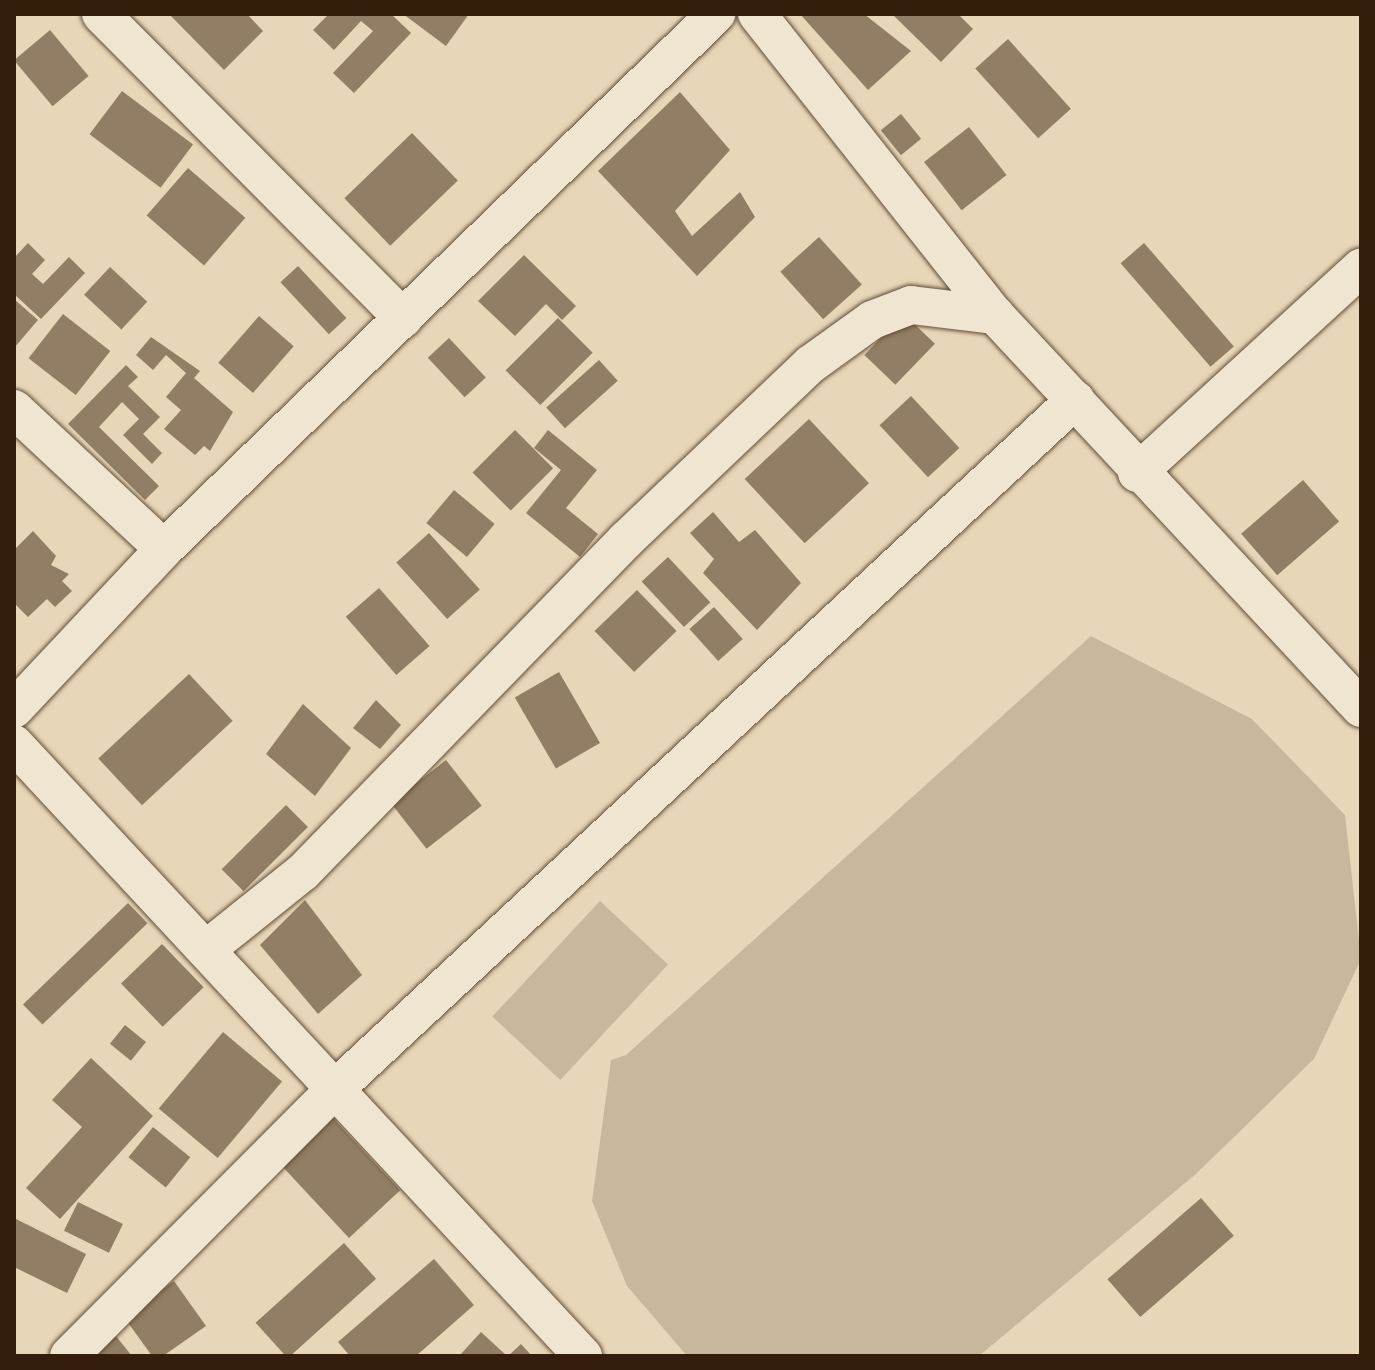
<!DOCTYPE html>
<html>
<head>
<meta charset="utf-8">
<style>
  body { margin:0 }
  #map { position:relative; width:1375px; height:1370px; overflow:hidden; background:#e7d7b8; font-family:"Libre Caslon Text",serif }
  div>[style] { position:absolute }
  .green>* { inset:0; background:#c9b79b; transform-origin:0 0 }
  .building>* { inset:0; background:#927e65; transform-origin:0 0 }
  .roads { filter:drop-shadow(0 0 2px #624c37) drop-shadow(0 0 2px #624c37) }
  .minor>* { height:38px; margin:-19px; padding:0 19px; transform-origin:19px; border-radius:19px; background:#efe5d1 }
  span { translate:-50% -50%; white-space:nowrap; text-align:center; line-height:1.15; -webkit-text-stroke:6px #efe5d1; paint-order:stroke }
  .frame { position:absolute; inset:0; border:16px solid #351d0c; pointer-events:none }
</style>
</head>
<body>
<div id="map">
  <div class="green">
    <i style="clip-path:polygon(1091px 636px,1252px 719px,1345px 815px,1361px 959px,1314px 1059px,1197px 1173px,979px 1356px,687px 1356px,627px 1286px,592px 1201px,611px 1060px,626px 1055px)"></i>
    <i style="left:600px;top:901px;width:93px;height:158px;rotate:43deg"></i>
  </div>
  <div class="building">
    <i style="clip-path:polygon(169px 14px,247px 14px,263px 31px,224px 70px)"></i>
    <i style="clip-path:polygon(329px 14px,391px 14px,411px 33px,354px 93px,333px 73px,373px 31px,361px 21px,334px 50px,313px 30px)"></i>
    <i style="clip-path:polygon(403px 14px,469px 14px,446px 46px)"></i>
    <i style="clip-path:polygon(800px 14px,864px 14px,911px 51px,868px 90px)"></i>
    <i style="clip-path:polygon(892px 14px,958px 14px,973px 29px,941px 62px)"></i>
    <i style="left:50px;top:30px;width:60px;height:47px;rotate:50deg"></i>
    <i style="left:1008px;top:39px;width:94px;height:44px;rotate:48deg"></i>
    <i style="left:122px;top:91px;width:89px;height:54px;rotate:37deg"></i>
    <i style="clip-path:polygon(680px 92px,730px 150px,675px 211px,692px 236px,740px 192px,755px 217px,697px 276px,598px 171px)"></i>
    <i style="left:901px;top:114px;width:32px;height:26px;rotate:51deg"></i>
    <i style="left:969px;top:127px;width:61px;height:57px;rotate:52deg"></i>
    <i style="left:412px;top:133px;width:66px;height:94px;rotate:46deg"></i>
    <i style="left:188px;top:168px;width:76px;height:63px;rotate:41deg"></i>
    <i style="left:819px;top:237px;width:64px;height:52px;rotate:48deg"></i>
    <i style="clip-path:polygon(28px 243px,45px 260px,32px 274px,43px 284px,69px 257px,85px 273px,41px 319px,14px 294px,14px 258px)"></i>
    <i style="left:1144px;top:243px;width:137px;height:31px;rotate:49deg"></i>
    <i style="clip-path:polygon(524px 255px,576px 306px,562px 320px,546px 304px,515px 336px,478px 301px)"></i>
    <i style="left:298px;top:266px;width:71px;height:24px;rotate:47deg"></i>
    <i style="left:110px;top:267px;width:51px;height:38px;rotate:43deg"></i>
    <i style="clip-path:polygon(14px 299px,38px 320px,14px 348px)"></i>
    <i style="left:63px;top:314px;width:60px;height:56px;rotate:38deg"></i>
    <i style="left:904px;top:314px;width:43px;height:57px;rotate:44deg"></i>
    <i style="left:259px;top:316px;width:46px;height:62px;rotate:41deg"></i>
    <i style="left:558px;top:318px;width:49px;height:74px;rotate:45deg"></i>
    <i style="clip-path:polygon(151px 337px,200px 371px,194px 378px,233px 412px,210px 451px,204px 446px,195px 455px,164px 429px,181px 410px,166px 397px,186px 373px,166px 355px,153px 370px,136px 355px)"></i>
    <i style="left:449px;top:338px;width:54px;height:29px;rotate:47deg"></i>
    <i style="left:599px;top:360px;width:28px;height:71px;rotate:48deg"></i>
    <i style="clip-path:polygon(126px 365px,138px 377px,128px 386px,160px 417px,143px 434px,162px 453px,152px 464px,123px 435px,139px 419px,122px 402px,99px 427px,159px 486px,145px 500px,68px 424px)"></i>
    <i style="left:911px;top:396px;width:71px;height:43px;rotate:47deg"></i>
    <i style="left:809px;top:419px;width:88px;height:88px;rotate:47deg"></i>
    <i style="left:515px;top:430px;width:54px;height:60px;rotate:45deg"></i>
    <i style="clip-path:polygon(548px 430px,597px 470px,566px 508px,598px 534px,580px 557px,526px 513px,561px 470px,534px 448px)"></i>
    <i style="left:1303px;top:480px;width:55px;height:82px;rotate:49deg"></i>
    <i style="left:454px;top:490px;width:53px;height:43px;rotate:40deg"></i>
    <i style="clip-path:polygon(713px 512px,739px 542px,755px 530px,801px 583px,757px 630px,703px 573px,714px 559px,690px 533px)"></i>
    <i style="clip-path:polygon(33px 531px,56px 556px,51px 565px,69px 574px,62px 581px,72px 591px,55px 607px,47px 599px,28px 617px,14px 603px,14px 550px)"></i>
    <i style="left:429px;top:533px;width:76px;height:44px;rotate:48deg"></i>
    <i style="left:668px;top:557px;width:62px;height:36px;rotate:47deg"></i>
    <i style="left:379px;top:588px;width:77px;height:44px;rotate:49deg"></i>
    <i style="left:637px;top:590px;width:57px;height:59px;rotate:46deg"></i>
    <i style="left:714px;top:607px;width:43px;height:33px;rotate:48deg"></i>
    <i style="left:559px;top:672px;width:82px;height:51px;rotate:60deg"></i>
    <i style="left:189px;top:674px;width:64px;height:124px;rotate:47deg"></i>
    <i style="clip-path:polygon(376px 700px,401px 725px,380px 749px,353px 728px)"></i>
    <i style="clip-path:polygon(303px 704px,351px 748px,315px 796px,266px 754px)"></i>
    <i style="left:446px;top:760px;width:58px;height:70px;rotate:52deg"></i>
    <i style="left:286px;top:805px;width:31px;height:91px;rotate:45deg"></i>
    <i style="clip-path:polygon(305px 900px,362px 975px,318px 1014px,260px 945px)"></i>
    <i style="left:128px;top:903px;width:28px;height:146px;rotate:46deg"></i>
    <i style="left:162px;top:944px;width:60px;height:57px;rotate:46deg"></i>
    <i style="left:125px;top:1025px;width:27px;height:24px;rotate:39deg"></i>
    <i style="left:223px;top:1032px;width:77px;height:100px;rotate:40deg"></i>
    <i style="clip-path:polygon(91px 1058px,153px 1116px,60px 1219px,26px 1188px,82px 1127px,52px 1100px)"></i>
    <i style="left:332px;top:1117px;width:100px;height:70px;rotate:47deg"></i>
    <i style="left:153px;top:1127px;width:48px;height:39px;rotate:39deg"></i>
    <i style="left:1201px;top:1198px;width:50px;height:124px;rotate:49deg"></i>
    <i style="left:78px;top:1202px;width:50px;height:32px;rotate:26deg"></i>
    <i style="clip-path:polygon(14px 1218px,86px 1254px,67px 1293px,14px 1267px)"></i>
    <i style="left:344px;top:1243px;width:48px;height:119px;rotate:48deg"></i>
    <i style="clip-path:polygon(434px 1259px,474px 1305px,416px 1356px,350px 1356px,338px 1342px)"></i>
    <i style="clip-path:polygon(174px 1281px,206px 1326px,163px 1356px,152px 1356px,124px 1317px)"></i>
    <i style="clip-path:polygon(111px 1330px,132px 1356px,79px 1356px)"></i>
    <i style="clip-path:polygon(481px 1332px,507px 1356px,459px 1356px)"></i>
    <i style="clip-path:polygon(521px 1344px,532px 1356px,508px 1356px)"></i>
  </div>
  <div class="roads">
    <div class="minor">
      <i style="left:101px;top:14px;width:429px;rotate:45.2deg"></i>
      <i style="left:757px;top:14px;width:384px;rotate:51.7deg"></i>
      <i style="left:995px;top:315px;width:537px;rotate:47.04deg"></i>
      <i style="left:14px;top:409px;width:205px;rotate:43deg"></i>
      <i style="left:1137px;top:473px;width:304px;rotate:-42.5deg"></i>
      <i style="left:14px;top:709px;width:219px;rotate:-46.8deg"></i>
      <i style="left:164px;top:549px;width:769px;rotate:-44.1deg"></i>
      <i style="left:14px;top:744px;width:836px;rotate:47.09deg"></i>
      <i style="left:208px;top:948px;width:122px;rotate:-38.7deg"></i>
      <i style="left:303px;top:872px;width:463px;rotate:-45.8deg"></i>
      <i style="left:626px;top:540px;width:255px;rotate:-43.6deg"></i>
      <i style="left:811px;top:364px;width:75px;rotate:-35.8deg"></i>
      <i style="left:872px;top:320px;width:42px;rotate:-21deg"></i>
      <i style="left:911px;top:305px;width:85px;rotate:6.8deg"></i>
      <i style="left:69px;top:1356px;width:375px;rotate:-45.1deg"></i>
      <i style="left:334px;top:1090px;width:1013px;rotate:-42.96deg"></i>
    </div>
  </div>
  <div class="frame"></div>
</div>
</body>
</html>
